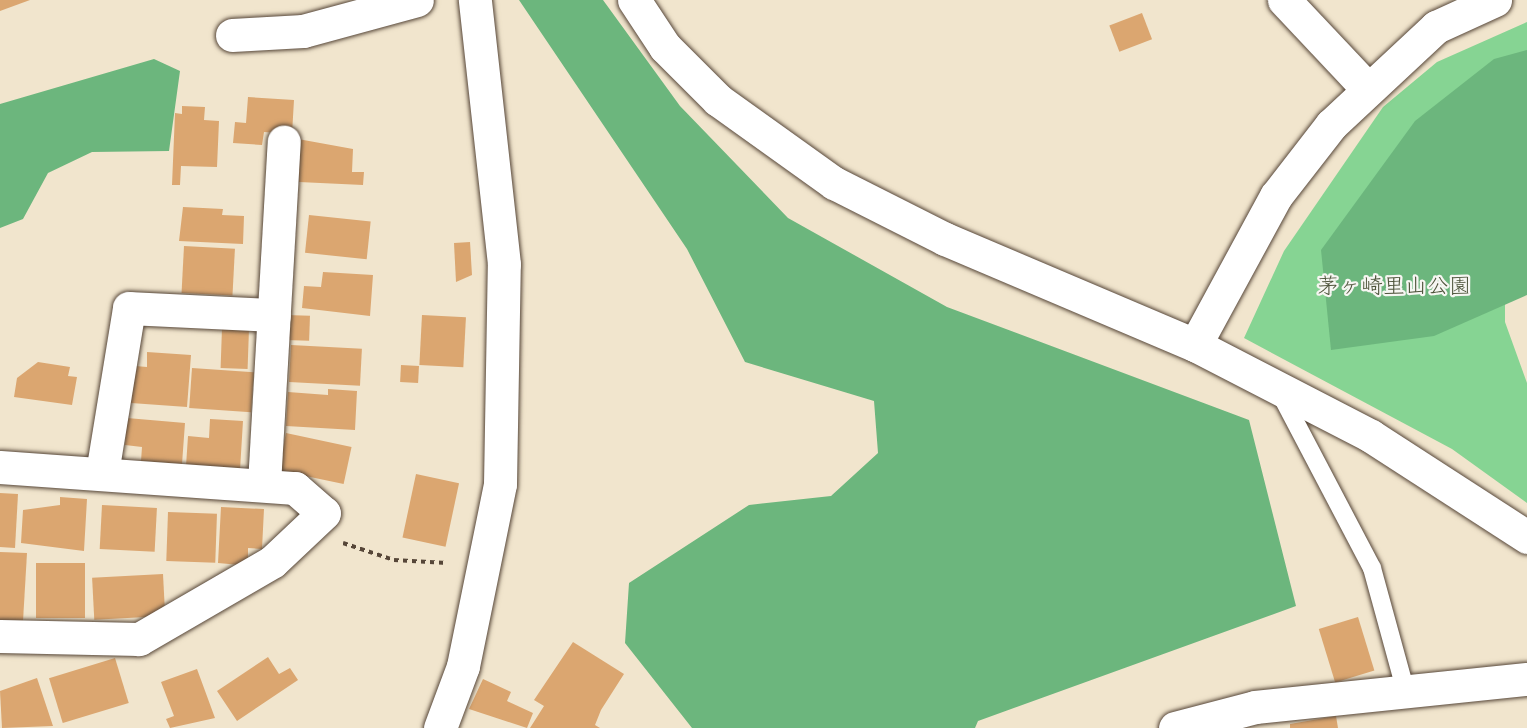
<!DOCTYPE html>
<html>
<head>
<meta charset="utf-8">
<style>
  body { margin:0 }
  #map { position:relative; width:1527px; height:728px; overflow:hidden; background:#f1e5cd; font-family:Mynerve,"Klee One",sans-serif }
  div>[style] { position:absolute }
  .green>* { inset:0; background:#86d493 }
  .forest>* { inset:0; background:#6cb67d }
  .building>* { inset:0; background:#dba670; transform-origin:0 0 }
  .path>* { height:4px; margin-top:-2px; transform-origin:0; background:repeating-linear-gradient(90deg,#564638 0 4.5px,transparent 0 9px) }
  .roads { filter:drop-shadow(0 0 2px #564638) drop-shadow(0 0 2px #564638) }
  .service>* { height:18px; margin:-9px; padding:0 9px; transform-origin:9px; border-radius:9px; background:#fff }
  .minor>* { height:33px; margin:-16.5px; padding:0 16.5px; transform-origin:16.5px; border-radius:16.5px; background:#fff }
  .tertiary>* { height:33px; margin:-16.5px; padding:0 16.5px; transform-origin:16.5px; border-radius:16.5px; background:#fff }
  span { translate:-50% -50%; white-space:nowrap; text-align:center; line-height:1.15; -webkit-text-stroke:4.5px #f6f6f2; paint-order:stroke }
  .park-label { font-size:22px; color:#4e543b }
</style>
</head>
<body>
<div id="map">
  <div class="green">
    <i style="clip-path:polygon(1527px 22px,1527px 214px,1505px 279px,1505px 322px,1527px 383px,1527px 503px,1452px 449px,1244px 338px,1284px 251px,1383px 107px,1437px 62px)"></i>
  </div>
  <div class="forest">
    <i style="clip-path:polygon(519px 0,603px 0,680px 106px,788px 218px,947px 307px,1249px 420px,1296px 606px,978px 721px,975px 728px,692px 728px,625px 643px,629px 583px,749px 505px,831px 496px,878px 453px,874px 401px,745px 362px,687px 249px)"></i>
    <i style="clip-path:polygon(1527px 50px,1527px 295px,1434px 336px,1331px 350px,1321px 250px,1415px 121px,1494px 59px)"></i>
    <i style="clip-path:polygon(154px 59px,180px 71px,169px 151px,92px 152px,48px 173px,23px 219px,0 228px,0 104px)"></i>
  </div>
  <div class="building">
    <i style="clip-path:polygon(0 0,30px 0,0 11px)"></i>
    <i style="left:1142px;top:13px;width:28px;height:35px;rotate:69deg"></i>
    <i style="clip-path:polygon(248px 97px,294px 100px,292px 134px,264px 132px,262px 145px,233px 143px,235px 122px,246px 123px)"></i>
    <i style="clip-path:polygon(182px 106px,205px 107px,204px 120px,219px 121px,217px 167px,181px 166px,180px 185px,172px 185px,175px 113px,182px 114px)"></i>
    <i style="clip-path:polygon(298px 139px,353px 149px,352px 172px,364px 172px,363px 185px,299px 182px)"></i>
    <i style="clip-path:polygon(183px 207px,223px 209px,222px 215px,244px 216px,243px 244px,179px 241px)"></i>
    <i style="left:309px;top:215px;width:62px;height:38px;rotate:6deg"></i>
    <i style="clip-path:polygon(470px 242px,472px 275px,456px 282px,454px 243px)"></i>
    <i style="left:184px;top:246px;width:51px;height:47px;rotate:3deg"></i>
    <i style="clip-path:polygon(323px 272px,373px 275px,370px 316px,302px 308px,304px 286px,321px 287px)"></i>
    <i style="left:286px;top:315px;width:24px;height:25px;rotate:2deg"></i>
    <i style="left:422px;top:315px;width:44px;height:50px;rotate:3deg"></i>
    <i style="left:222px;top:328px;width:27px;height:40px;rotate:2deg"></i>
    <i style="left:291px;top:345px;width:71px;height:37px;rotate:3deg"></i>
    <i style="clip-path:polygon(147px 352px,191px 355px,187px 407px,131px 403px,135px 366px,147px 367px)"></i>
    <i style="clip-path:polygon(38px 362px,70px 367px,68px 376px,77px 377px,72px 405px,14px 397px,17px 378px)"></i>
    <i style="left:401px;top:365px;width:18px;height:17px;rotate:3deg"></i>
    <i style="left:192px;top:368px;width:62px;height:40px;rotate:4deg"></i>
    <i style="clip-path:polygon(328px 389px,357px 391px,355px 430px,286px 426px,288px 392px,328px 395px)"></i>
    <i style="clip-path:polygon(127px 418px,185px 423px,182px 464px,141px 461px,142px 447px,125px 445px)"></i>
    <i style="clip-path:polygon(210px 419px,243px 421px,240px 470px,186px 466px,188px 436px,209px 438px)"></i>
    <i style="left:286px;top:433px;width:67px;height:38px;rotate:12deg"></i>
    <i style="left:416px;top:474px;width:44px;height:65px;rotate:12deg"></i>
    <i style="clip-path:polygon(0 493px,18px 494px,15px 548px,0 547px)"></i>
    <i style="clip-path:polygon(60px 497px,87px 499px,84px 551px,21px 543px,23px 510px,60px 505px)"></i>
    <i style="left:102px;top:505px;width:55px;height:44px;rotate:3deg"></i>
    <i style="clip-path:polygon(221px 507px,264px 509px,262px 549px,248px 548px,248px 559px,240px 565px,218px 563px)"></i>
    <i style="left:168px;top:512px;width:49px;height:49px;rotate:2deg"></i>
    <i style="clip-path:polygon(0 552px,27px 553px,23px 621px,0 620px)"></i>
    <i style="left:36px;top:563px;width:49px;height:55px"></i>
    <i style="left:163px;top:574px;width:42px;height:71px;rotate:87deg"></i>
    <i style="left:1358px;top:617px;width:56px;height:41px;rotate:73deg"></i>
    <i style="clip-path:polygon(573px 642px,624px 674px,601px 710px,595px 725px,600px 728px,530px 728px,544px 706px,534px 700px)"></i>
    <i style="clip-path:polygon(268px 657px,279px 674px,290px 668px,298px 680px,237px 721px,217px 691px)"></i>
    <i style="left:115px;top:658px;width:47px;height:69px;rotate:73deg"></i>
    <i style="clip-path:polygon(197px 669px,215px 718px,170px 728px,166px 719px,174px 716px,161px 682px)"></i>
    <i style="clip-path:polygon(37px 678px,53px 726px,2px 728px,0 691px)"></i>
    <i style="clip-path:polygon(483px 679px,511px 692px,507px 701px,533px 713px,527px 728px,469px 709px)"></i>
    <i style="clip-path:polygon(1336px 716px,1338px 728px,1290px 728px,1290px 724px)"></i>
  </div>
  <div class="path">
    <i style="left:343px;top:543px;width:54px;rotate:18.4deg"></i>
    <i style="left:394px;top:560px;width:53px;rotate:3.2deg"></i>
  </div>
  <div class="roads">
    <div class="service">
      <i style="left:1279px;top:391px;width:200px;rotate:62.3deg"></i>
      <i style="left:1372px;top:568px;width:129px;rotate:74.7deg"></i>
    </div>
    <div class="minor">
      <i style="left:1284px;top:0;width:120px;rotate:46.7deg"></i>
      <i style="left:232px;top:35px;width:71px;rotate:-3.2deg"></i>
      <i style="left:303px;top:31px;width:118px;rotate:-15.2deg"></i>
      <i style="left:0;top:467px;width:296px;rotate:4.1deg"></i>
      <i style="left:295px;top:488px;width:38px;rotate:41deg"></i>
      <i style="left:324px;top:513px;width:71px;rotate:136.7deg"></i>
      <i style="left:272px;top:562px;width:154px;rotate:149.9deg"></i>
      <i style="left:139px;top:639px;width:139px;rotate:-178.8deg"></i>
      <i style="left:102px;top:473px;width:167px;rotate:-80.7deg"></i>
      <i style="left:129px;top:308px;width:145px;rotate:2.8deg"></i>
      <i style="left:264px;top:484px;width:343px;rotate:-86.7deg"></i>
      <i style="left:440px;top:728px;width:66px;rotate:-69.6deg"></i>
      <i style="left:463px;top:666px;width:186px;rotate:-78.5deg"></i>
      <i style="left:500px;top:484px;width:220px;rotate:-89deg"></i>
      <i style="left:504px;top:264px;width:266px;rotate:-96.3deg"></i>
      <i style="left:1175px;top:728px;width:83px;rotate:-14.7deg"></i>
      <i style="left:1255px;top:707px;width:273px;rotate:-5.9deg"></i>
    </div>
    <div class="tertiary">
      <i style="left:634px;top:0;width:56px;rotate:56.6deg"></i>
      <i style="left:665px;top:47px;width:75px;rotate:45deg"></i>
      <i style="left:718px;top:100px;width:143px;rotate:35.6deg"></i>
      <i style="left:834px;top:183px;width:124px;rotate:26.8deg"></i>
      <i style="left:945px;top:239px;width:272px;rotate:23deg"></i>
      <i style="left:1195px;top:345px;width:198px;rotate:27.3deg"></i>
      <i style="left:1371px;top:436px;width:186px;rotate:32.9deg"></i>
      <i style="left:1195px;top:345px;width:170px;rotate:-61.5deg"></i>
      <i style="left:1276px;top:196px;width:90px;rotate:-52.2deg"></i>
      <i style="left:1331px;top:125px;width:144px;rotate:-43deg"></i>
      <i style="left:1436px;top:27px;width:65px;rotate:-24.6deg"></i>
    </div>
  </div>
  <div class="park-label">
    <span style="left:1394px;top:288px">茅ヶ崎里山公園</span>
  </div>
</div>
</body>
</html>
